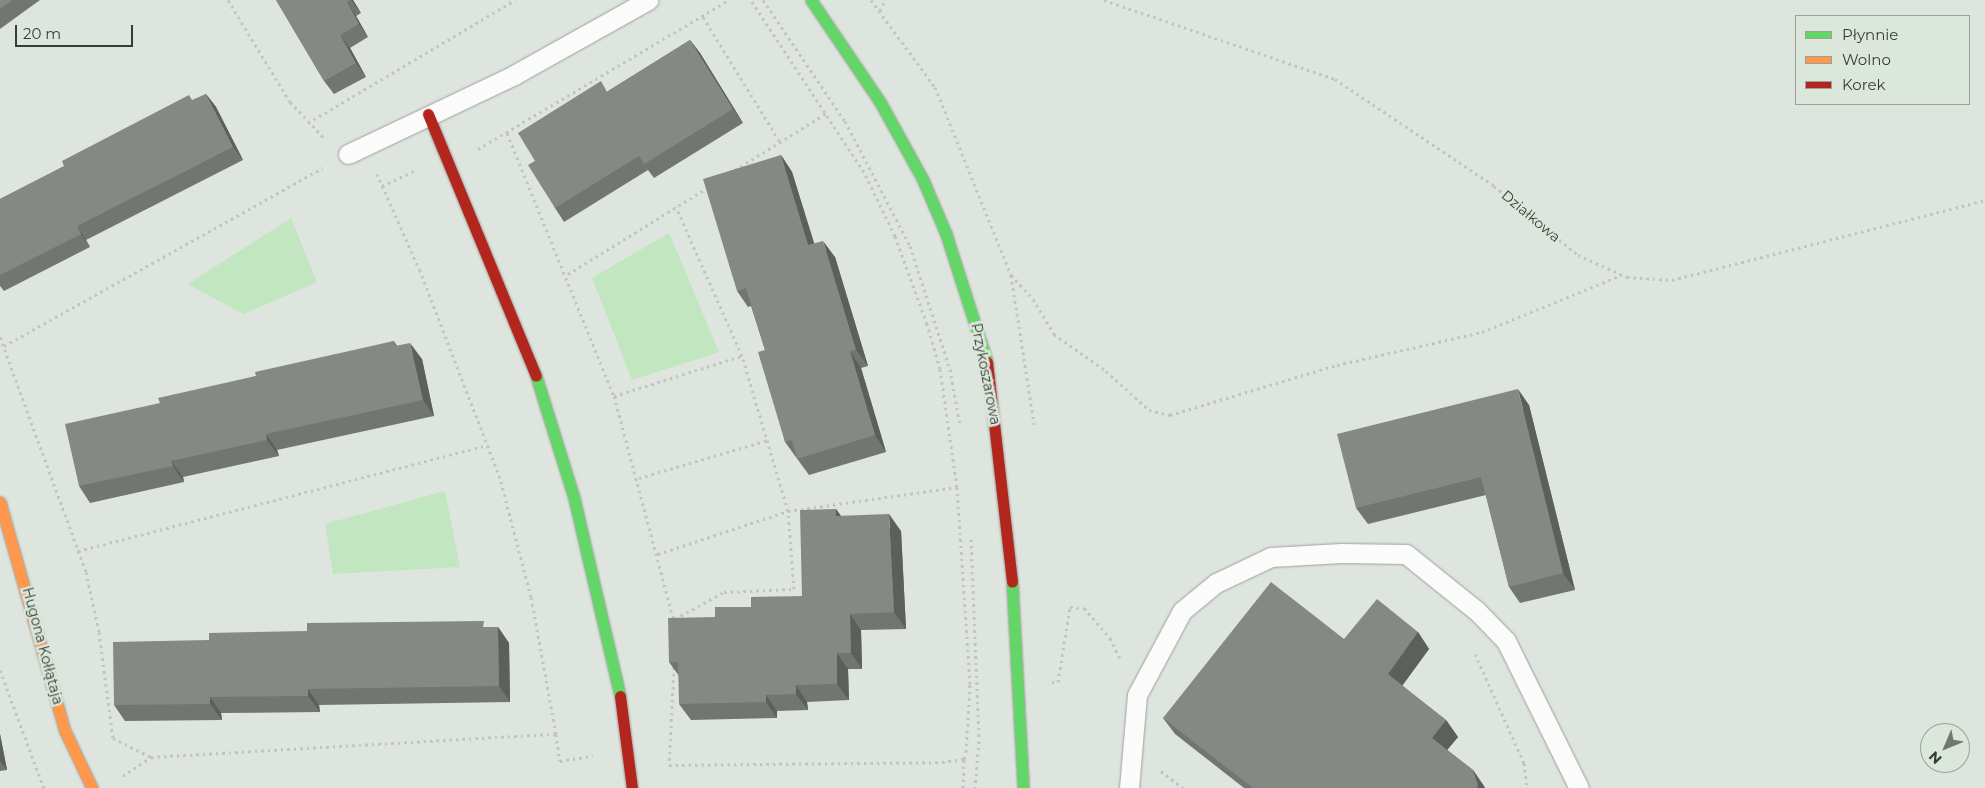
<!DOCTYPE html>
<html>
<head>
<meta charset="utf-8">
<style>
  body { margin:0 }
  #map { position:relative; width:1985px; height:788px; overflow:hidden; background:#dee4de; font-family:Montserrat,sans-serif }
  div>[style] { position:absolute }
  .green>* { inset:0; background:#c1e6c0 }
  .path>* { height:3px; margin-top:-1.5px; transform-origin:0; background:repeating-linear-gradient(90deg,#c1c4c1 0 2.5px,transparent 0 6.5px) }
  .roads { filter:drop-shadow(0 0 1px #9da19d) drop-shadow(0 0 1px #9da19d) }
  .lane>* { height:19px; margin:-9.5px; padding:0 9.5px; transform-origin:9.5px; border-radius:9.5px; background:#fafbfa }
  .fast>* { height:11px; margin:-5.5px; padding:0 5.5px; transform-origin:5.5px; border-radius:5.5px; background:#63d668 }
  .slow>* { height:11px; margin:-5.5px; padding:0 5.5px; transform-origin:5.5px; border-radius:5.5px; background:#ff974d }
  .jam>* { height:11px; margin:-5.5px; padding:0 5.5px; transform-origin:5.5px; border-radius:5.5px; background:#b3261e }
  .wall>* { inset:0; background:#727672 }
  .shaded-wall>* { inset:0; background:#5c605c }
  .building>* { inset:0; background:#848984 }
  span { translate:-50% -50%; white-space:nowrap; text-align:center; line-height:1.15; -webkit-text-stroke:5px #dce7db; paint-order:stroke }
  .street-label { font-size:14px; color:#373c37 }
  .legend { position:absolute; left:1795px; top:15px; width:175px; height:90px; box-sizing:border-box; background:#dce7db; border:1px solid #9aa399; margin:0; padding:6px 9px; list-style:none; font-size:15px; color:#373c37 }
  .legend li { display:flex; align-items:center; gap:10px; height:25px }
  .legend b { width:25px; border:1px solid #9aa399 }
  .north { position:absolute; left:1920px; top:723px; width:50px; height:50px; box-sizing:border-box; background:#dce7db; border:1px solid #9aa399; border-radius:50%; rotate:225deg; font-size:14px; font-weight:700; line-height:20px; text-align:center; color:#373c37 }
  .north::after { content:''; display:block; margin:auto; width:18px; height:22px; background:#717771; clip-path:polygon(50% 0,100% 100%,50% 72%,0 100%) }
  .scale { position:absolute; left:15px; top:25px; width:118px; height:22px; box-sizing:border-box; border:2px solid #373c37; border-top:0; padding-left:6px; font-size:15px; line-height:18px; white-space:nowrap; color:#373c37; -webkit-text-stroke:4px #dce7db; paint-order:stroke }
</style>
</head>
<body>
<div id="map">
  <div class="green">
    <i style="clip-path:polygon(291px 218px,317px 282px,243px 314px,188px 284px)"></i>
    <i style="clip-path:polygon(669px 233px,719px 352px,632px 380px,592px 278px)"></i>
    <i style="clip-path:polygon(445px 491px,460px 567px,333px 574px,325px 524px)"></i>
  </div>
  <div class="path">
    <i style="left:228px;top:0;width:119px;rotate:58.7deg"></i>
    <i style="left:290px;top:102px;width:50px;rotate:46.6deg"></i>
    <i style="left:763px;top:0;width:146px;rotate:55.9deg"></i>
    <i style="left:845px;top:121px;width:141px;rotate:62.5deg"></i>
    <i style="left:910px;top:246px;width:129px;rotate:72deg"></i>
    <i style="left:950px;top:369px;width:58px;rotate:80deg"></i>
    <i style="left:871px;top:0;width:108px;rotate:53.7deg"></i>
    <i style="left:935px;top:87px;width:203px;rotate:68deg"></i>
    <i style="left:1011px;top:275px;width:151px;rotate:81.2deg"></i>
    <i style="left:1104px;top:0;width:244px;rotate:18.9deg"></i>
    <i style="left:1335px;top:79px;width:192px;rotate:33.9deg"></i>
    <i style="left:1494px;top:186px;width:109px;rotate:39.4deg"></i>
    <i style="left:1578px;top:255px;width:54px;rotate:24.2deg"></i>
    <i style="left:1627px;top:277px;width:45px;rotate:3.8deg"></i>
    <i style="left:1672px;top:280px;width:323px;rotate:-14.3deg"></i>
    <i style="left:880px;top:11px;width:12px;rotate:-66deg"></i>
    <i style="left:703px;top:17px;width:147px;rotate:58.4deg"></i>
    <i style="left:308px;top:123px;width:241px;rotate:-30.7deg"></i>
    <i style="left:507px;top:133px;width:284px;rotate:67.9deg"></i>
    <i style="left:614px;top:396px;width:233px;rotate:75.1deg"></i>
    <i style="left:478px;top:149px;width:292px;rotate:-30.7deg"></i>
    <i style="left:735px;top:170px;width:110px;rotate:-31.9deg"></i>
    <i style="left:382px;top:186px;width:35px;rotate:-25deg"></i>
    <i style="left:568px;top:274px;width:166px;rotate:-31.7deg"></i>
    <i style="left:1011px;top:275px;width:33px;rotate:47deg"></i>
    <i style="left:1033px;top:299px;width:41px;rotate:59deg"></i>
    <i style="left:1054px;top:334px;width:64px;rotate:35.4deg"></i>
    <i style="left:1106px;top:371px;width:58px;rotate:42.2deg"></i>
    <i style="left:1149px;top:410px;width:22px;rotate:13deg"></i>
    <i style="left:1170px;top:415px;width:174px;rotate:-16.7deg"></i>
    <i style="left:1337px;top:365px;width:149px;rotate:-12.8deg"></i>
    <i style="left:1482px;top:332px;width:151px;rotate:-22.2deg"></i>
    <i style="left:0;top:337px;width:250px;rotate:69.9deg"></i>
    <i style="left:86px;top:572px;width:61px;rotate:77.8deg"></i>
    <i style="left:99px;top:632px;width:107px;rotate:82.5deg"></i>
    <i style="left:113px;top:738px;width:42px;rotate:26.6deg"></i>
    <i style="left:151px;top:757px;width:406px;rotate:-3.3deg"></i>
    <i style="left:556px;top:734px;width:139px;rotate:-100.3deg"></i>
    <i style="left:531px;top:597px;width:123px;rotate:-104.6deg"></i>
    <i style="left:500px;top:478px;width:222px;rotate:-111.1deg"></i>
    <i style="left:420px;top:271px;width:106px;rotate:-113.9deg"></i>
    <i style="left:4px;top:346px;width:365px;rotate:-29.2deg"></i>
    <i style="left:614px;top:396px;width:134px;rotate:-17.4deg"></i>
    <i style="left:639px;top:478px;width:134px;rotate:-16.4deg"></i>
    <i style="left:971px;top:539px;width:202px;rotate:87.7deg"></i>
    <i style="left:979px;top:741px;width:47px;rotate:94.9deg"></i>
    <i style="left:78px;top:551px;width:423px;rotate:-14.5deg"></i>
    <i style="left:658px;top:554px;width:137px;rotate:-18.3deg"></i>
    <i style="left:788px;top:511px;width:171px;rotate:-8.1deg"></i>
    <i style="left:675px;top:619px;width:56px;rotate:-28.9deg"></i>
    <i style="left:724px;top:592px;width:70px;rotate:-2.5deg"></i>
    <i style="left:794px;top:589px;width:78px;rotate:-94.4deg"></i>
    <i style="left:788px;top:511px;width:162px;rotate:-106.5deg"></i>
    <i style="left:742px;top:356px;width:163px;rotate:-113.9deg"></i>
    <i style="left:1475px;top:654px;width:120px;rotate:65.8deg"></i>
    <i style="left:1524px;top:763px;width:25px;rotate:83deg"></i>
    <i style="left:674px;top:667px;width:98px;rotate:92.9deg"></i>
    <i style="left:669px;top:765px;width:273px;rotate:-0.6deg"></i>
    <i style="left:942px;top:762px;width:22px;rotate:-8deg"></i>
    <i style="left:964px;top:759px;width:7px;rotate:-74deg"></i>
    <i style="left:966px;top:752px;width:68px;rotate:-86.6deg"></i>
    <i style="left:970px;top:684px;width:197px;rotate:-93.8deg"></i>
    <i style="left:957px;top:487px;width:119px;rotate:-98.2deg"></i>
    <i style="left:940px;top:369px;width:47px;rotate:-106.1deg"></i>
    <i style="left:927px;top:324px;width:94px;rotate:-110deg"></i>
    <i style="left:895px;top:236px;width:71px;rotate:-115.8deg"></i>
    <i style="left:864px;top:172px;width:206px;rotate:-123.3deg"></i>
    <i style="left:0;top:670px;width:126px;rotate:69.6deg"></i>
    <i style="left:1052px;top:682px;width:6px"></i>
    <i style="left:1058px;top:682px;width:76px;rotate:-80.9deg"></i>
    <i style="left:1070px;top:607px;width:14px;rotate:4deg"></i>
    <i style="left:1084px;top:608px;width:40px;rotate:49deg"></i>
    <i style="left:1110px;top:638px;width:25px;rotate:64deg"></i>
    <i style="left:556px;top:734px;width:27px;rotate:82deg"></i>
    <i style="left:560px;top:761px;width:33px;rotate:-9deg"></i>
    <i style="left:1161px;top:771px;width:28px;rotate:38deg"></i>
    <i style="left:123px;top:776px;width:34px;rotate:-34deg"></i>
    <i style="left:963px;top:788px;width:29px;rotate:-88deg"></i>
  </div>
  <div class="roads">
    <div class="lane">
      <i style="left:348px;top:154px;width:184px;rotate:-25.4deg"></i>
      <i style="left:514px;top:75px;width:154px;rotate:-29.2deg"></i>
      <i style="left:1129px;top:788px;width:93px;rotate:-85.1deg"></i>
      <i style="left:1137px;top:695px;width:95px;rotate:-61.8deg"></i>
      <i style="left:1182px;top:611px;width:44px;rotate:-39.5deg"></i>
      <i style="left:1216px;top:583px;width:61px;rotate:-25.3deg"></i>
      <i style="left:1271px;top:557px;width:70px;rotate:-3.3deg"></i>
      <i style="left:1341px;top:553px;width:65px;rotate:0.9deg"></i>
      <i style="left:1406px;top:554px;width:91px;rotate:38.8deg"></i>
      <i style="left:1477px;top:611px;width:42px;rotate:46deg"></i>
      <i style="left:1506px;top:641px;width:164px;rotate:63.6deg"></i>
    </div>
    <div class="fast">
      <i style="left:811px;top:0;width:123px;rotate:55.9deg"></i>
      <i style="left:880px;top:102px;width:89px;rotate:61.1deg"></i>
      <i style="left:923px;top:180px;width:59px;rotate:66.9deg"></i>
      <i style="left:946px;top:234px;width:134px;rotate:72.2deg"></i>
      <i style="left:536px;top:376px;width:128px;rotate:72.7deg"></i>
      <i style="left:574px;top:498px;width:203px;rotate:76.9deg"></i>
      <i style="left:1012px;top:582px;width:206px;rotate:86.9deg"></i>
    </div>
    <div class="slow">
      <i style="left:0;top:502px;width:238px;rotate:74.2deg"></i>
      <i style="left:65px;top:731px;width:63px;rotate:64.7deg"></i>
    </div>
    <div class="jam">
      <i style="left:428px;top:114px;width:283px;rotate:67.6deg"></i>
      <i style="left:987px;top:362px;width:221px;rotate:83.5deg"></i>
      <i style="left:620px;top:696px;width:93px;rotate:82.6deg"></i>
    </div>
  </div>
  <div class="wall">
    <i style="clip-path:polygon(0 0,40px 0,0 29px)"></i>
    <i style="clip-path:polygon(276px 0,353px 0,361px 13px,356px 16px,368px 37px,350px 48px,366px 77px,334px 94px,324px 81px)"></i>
    <i style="clip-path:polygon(690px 40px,700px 53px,743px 123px,654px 178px,648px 170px,564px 222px,555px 208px,535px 161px,608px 91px)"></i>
    <i style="clip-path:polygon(206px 94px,216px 107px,243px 160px,86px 240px,90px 247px,4px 291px,0 286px,0 199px)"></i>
    <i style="clip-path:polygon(781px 155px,792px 172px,814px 244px,835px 257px,868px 366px,861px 368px,886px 452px,809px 475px,785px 442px,765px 350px,751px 306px,748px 307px,737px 291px)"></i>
    <i style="clip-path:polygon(394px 341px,397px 346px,422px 359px,434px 416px,277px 450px,279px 456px,183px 477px,184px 482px,90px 503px,79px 486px,160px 403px,256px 376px)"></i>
    <i style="clip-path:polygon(1529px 405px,1575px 590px,1520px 603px,1509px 587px,1486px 495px,1368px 524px,1356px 508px)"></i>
    <i style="clip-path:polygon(836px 509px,841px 516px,901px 531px,906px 629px,861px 630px,862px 669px,848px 669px,849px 700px,807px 702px,808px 710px,777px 711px,777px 718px,691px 720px,679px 704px,679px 676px,669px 662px,751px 607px,802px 596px)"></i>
    <i style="clip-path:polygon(487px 627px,498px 627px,509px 643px,510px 702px,319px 705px,320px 712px,221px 713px,222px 720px,125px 721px,114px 705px,209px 640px)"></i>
    <i style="clip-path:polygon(1418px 632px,1429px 649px,1402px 686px,1446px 720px,1458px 737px,1447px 750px,1473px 770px,1485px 788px,1244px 788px,1175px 734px,1163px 718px,1344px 639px)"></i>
    <i style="clip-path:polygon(0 734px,7px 770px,0 771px)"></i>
  </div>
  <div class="shaded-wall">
    <i style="clip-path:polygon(351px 0,353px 0,361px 13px)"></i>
    <i style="clip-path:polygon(347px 2px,356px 16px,368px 37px,359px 24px)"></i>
    <i style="clip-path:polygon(340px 35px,350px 48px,366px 77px,356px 63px)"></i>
    <i style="clip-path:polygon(690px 40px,700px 53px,743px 123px,733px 109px)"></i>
    <i style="clip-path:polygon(206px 94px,216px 107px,243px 160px,233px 147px)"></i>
    <i style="clip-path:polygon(781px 155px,792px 172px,820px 262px,808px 245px)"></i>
    <i style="clip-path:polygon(77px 226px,86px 240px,90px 247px,81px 234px)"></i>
    <i style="clip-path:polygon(823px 241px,835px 257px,868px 366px,856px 350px)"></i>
    <i style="clip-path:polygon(410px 343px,422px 359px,434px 416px,423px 400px)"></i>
    <i style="clip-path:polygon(850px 351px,861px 368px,886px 452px,875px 435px)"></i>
    <i style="clip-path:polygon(1518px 389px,1529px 405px,1575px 590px,1563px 573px)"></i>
    <i style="clip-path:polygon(266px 434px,277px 450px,279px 456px,267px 440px)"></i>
    <i style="clip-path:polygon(171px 461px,183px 477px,184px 482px,173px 466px)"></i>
    <i style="clip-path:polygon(836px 509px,847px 525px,836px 516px)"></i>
    <i style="clip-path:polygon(889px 514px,901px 531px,906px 629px,894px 612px)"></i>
    <i style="clip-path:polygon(850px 614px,861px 630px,862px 669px,851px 653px)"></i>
    <i style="clip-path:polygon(498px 627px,509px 643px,510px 702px,499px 686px)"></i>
    <i style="clip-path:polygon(1418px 632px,1429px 649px,1399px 690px,1388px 674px)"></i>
    <i style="clip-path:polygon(837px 653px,848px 669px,849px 700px,837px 684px)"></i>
    <i style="clip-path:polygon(796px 685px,807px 702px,808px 710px,796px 694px)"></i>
    <i style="clip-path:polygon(308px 689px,319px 705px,320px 712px,308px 696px)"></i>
    <i style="clip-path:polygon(766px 695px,777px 711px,777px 718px,766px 702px)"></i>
    <i style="clip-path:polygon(210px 697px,221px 713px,222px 720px,210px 704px)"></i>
    <i style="clip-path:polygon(1446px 720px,1458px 737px,1443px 755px,1432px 738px)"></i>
    <i style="clip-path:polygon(0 734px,7px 770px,0 761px)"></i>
    <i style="clip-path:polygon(1473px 770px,1484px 786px,1485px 788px,1477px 788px)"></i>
  </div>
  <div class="building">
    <i style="clip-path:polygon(0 0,12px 0,0 9px)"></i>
    <i style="clip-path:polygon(276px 0,351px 0,347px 2px,359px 24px,340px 35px,356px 63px,324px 81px)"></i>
    <i style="clip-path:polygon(690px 40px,733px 109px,644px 164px,639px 156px,555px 208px,528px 165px,535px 161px,518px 133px,601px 81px,607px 92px)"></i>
    <i style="clip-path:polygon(206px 94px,233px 147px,77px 226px,81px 234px,0 275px,0 199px,64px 166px,62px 161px,189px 95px,192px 100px)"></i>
    <i style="clip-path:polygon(781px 155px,808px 245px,823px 241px,856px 350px,850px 351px,875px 435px,797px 459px,792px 440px,785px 442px,758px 352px,765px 350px,746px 288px,737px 291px,703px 179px)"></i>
    <i style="clip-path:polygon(394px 341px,395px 346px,410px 343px,423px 400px,266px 434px,267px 440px,171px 461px,173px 466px,79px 486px,65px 424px,160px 403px,158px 398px,256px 376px,255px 372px)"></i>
    <i style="clip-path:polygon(1518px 389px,1563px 573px,1509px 587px,1481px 477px,1356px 508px,1337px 434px)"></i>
    <i style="clip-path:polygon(836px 509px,836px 516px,889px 514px,894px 612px,850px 614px,851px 653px,837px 653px,837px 684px,796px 685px,796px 694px,766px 695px,766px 702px,679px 704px,678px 662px,669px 662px,668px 618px,715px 617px,715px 607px,751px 607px,751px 597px,802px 596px,800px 510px)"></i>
    <i style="clip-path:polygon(1271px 582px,1344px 639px,1377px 599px,1418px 632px,1388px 674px,1446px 720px,1432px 738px,1473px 770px,1478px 785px,1477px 788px,1253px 788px,1163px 718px)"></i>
    <i style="clip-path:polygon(484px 621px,483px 627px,498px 627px,499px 686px,308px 689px,308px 696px,210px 697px,210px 704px,114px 705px,113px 642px,209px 640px,209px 633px,307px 631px,307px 623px)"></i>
  </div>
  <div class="street-label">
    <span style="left:1531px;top:216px;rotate:40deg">Działkowa</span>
    <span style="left:986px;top:374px;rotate:79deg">Przykoszarowa</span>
    <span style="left:43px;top:646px;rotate:75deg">Hugona Kołłątaja</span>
  </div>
  <ul class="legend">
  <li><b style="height:6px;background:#63d668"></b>Płynnie</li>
  <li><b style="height:6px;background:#ff974d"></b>Wolno</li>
  <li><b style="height:6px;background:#b3261e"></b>Korek</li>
  </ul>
  <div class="north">N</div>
  <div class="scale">20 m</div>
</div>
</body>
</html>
